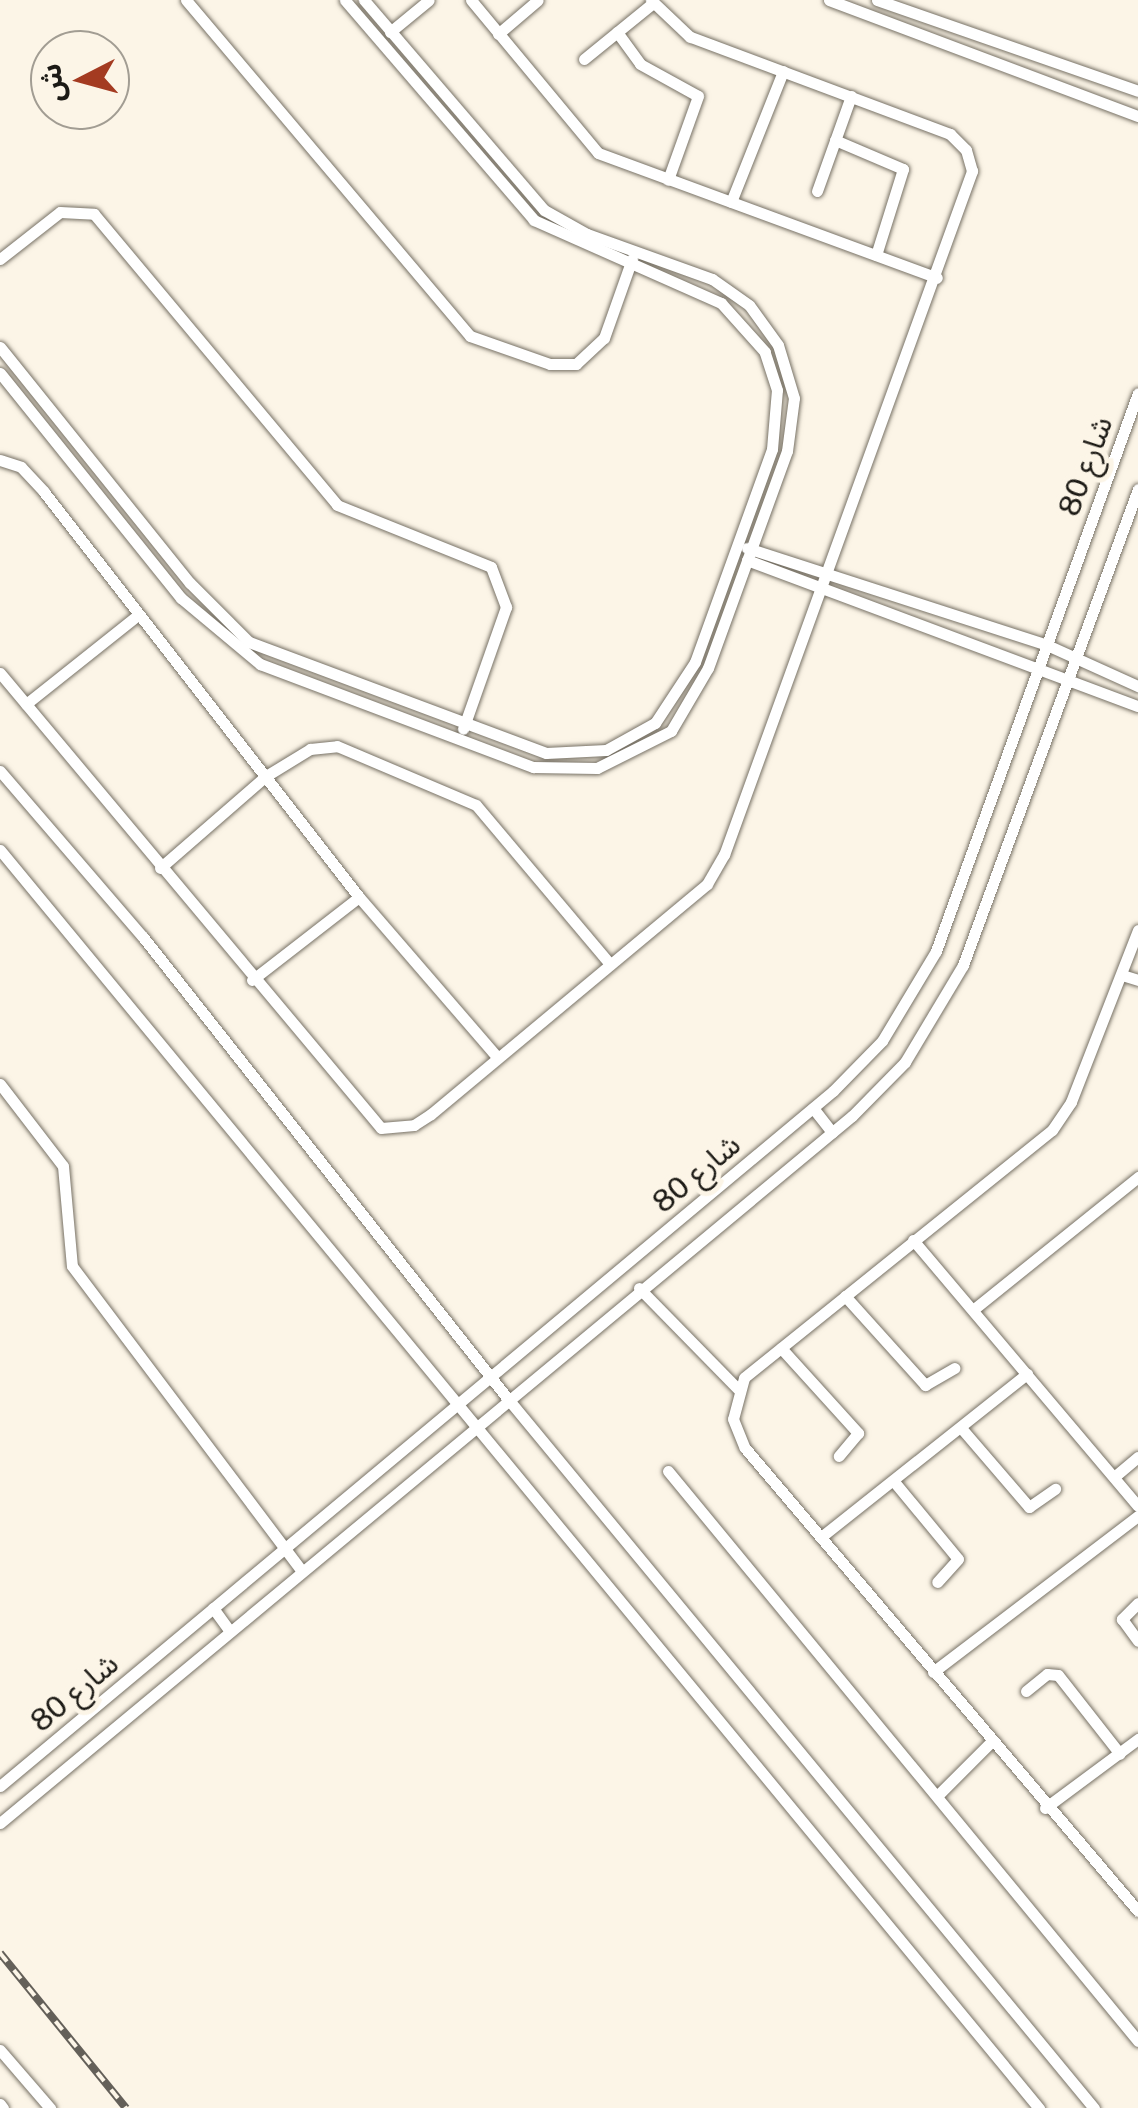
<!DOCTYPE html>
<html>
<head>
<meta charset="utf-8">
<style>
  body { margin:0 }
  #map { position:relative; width:1138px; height:2108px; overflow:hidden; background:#fcf5e7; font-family:"Public Sans","Noto Sans Arabic",sans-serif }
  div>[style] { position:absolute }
  .roads { filter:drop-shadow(0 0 2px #777165) drop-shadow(0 0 2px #777165) }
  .minor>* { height:11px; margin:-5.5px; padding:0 5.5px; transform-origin:5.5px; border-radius:5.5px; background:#fff }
  .rail>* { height:8px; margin-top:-4px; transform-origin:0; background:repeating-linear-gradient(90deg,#fcf5e7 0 11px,#646059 0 22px); box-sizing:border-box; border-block:2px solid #646059 }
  span { translate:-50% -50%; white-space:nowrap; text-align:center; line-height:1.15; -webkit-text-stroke:10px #fcf5e7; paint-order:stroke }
  .street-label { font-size:30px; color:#1c1a15 }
  .north { position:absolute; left:30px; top:30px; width:100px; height:100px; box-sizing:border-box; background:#fcf5e7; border:2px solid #a29d93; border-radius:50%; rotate:264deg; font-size:28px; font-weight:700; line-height:40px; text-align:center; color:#1c1a15 }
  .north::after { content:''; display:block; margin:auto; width:35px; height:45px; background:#a43b21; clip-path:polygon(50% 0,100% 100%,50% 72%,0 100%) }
</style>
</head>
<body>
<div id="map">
  <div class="roads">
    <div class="minor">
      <i style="left:186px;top:0;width:440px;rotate:49.8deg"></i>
      <i style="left:470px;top:336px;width:85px;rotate:19.3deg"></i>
      <i style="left:550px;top:364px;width:26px"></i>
      <i style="left:576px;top:364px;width:38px;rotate:-43deg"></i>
      <i style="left:604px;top:338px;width:84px;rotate:-70.5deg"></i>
      <i style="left:471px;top:0;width:199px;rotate:50.3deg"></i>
      <i style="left:598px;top:153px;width:361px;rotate:20.2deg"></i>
      <i style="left:829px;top:0;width:330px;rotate:20.6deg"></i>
      <i style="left:877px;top:0;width:276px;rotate:19.2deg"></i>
      <i style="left:390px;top:32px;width:50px;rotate:-39.4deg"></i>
      <i style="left:617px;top:32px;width:39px;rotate:54deg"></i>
      <i style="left:640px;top:64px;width:66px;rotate:28.9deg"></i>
      <i style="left:698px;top:96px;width:89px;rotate:109.7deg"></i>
      <i style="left:498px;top:34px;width:52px;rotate:-40.4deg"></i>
      <i style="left:584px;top:59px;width:89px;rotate:-39.1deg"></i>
      <i style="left:835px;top:140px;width:74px;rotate:23.1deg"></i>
      <i style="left:903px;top:169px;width:90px;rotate:107.4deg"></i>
      <i style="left:817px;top:191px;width:101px;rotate:-70.3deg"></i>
      <i style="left:731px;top:202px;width:141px;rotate:-68.3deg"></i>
      <i style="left:0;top:259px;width:76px;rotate:-38.1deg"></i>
      <i style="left:60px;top:212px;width:34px;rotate:3deg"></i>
      <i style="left:94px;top:214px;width:379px;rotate:50.1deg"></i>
      <i style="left:337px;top:505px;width:166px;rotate:21.9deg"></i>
      <i style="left:491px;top:567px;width:43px;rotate:69.4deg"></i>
      <i style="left:506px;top:607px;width:129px;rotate:109.4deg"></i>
      <i style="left:0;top:347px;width:303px;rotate:51.2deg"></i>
      <i style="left:190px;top:583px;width:83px;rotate:45deg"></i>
      <i style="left:249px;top:642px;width:317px;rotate:20.5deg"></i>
      <i style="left:546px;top:753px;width:60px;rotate:-2.9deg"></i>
      <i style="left:606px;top:750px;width:56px;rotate:-28.9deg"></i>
      <i style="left:655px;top:723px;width:73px;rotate:-56.7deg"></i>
      <i style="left:695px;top:662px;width:226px;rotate:-70.1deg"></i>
      <i style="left:772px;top:449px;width:59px;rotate:-85.2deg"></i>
      <i style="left:777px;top:390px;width:40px;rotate:-108deg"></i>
      <i style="left:765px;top:352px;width:66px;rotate:-131.9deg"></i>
      <i style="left:721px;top:303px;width:205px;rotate:-156.1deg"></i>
      <i style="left:534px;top:220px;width:290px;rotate:-130.7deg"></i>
      <i style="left:0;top:373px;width:289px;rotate:51.2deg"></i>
      <i style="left:181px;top:598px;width:103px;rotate:39.9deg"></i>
      <i style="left:260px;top:664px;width:292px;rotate:20.7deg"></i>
      <i style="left:533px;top:767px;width:64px;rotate:0.9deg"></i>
      <i style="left:597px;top:768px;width:83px;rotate:-26.6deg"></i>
      <i style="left:671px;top:731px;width:73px;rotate:-59.6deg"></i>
      <i style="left:708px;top:668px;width:231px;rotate:-70deg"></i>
      <i style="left:787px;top:451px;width:53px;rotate:-82.5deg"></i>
      <i style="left:794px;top:398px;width:55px;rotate:-106.8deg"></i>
      <i style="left:778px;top:345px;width:49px;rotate:-125.9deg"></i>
      <i style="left:749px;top:305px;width:45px;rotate:-144.9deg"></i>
      <i style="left:712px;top:279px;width:133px;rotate:-160.2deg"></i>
      <i style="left:587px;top:234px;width:49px;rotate:-150.8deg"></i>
      <i style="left:544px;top:210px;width:277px;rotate:-130.6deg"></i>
      <i style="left:0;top:460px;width:22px;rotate:18deg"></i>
      <i style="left:21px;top:467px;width:34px;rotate:47deg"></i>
      <i style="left:44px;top:492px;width:513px;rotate:52.13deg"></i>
      <i style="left:359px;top:897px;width:211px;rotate:49.2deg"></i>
      <i style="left:747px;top:548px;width:315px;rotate:17.9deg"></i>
      <i style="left:1047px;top:645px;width:100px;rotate:24.3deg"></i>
      <i style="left:747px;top:560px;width:417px;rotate:20.5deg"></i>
      <i style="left:0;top:673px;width:593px;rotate:50.06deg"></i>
      <i style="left:381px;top:1128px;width:33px;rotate:-5deg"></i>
      <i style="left:414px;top:1125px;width:20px;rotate:-33deg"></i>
      <i style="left:431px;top:1114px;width:359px;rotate:-39.8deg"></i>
      <i style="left:707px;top:884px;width:34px;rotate:-60deg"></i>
      <i style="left:724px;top:855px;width:728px;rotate:-70.07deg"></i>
      <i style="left:972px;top:171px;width:22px;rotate:-106deg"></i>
      <i style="left:966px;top:150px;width:23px;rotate:-135deg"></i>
      <i style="left:950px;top:134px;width:278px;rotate:-159.5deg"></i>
      <i style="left:690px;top:37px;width:54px;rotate:-136.5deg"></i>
      <i style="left:26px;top:704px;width:143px;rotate:-38.5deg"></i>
      <i style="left:0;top:771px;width:219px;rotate:49.3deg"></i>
      <i style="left:143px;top:937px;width:589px;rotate:51.69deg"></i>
      <i style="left:508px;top:1399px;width:920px;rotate:50.43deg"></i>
      <i style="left:0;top:850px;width:1632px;rotate:50.45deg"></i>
      <i style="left:160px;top:868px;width:140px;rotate:-41deg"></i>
      <i style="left:266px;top:776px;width:52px;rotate:-31.5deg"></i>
      <i style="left:310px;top:749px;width:27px;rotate:-6deg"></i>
      <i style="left:337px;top:746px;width:151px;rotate:23deg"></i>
      <i style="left:476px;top:805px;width:208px;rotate:49.9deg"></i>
      <i style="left:1138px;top:930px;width:185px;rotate:111.3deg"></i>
      <i style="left:1071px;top:1102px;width:34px;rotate:124deg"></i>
      <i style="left:1052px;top:1130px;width:395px;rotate:141.2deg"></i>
      <i style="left:744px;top:1378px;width:42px;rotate:105deg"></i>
      <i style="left:733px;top:1419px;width:31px;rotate:68deg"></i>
      <i style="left:745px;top:1448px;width:607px;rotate:49.68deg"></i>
      <i style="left:1122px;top:975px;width:17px;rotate:17deg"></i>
      <i style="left:252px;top:980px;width:135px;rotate:-37.8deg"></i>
      <i style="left:0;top:1084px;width:103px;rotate:52.5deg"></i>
      <i style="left:63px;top:1166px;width:100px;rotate:84.9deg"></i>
      <i style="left:72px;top:1266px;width:382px;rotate:53deg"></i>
      <i style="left:813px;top:1108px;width:31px;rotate:52deg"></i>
      <i style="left:913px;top:1240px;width:348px;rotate:49.8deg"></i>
      <i style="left:639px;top:1288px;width:141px;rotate:45.6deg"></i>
      <i style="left:845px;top:1296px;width:120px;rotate:48deg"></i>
      <i style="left:925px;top:1385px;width:34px;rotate:-30deg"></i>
      <i style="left:974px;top:1309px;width:211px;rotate:-38.8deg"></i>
      <i style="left:781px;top:1348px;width:115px;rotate:47.8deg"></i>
      <i style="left:858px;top:1433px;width:30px;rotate:130deg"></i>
      <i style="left:962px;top:1429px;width:103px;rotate:49.3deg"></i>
      <i style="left:1029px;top:1507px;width:32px;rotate:-35deg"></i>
      <i style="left:668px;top:1471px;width:739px;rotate:50.49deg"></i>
      <i style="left:1114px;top:1477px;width:31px;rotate:-40deg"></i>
      <i style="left:896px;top:1484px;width:97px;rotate:50.4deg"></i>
      <i style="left:958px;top:1559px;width:31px;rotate:132deg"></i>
      <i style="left:821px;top:1537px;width:263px;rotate:-38.4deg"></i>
      <i style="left:1138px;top:1603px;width:23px;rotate:135deg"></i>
      <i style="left:1122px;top:1619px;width:27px;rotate:54deg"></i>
      <i style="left:213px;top:1608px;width:29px;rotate:54deg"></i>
      <i style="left:933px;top:1672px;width:258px;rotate:-37.3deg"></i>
      <i style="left:1026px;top:1691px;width:27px;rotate:-39deg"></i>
      <i style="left:1047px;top:1674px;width:11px;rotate:5deg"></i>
      <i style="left:1058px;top:1675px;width:100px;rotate:51.9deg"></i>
      <i style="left:0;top:1786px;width:1085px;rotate:-39.84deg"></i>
      <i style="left:833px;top:1091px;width:70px;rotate:-45.6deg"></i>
      <i style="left:882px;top:1041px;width:105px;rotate:-59deg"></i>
      <i style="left:936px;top:951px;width:593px;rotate:-70.1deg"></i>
      <i style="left:939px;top:1794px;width:74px;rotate:-45deg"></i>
      <i style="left:1045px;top:1808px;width:116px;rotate:-36.6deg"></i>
      <i style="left:0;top:1823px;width:1107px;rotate:-39.69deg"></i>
      <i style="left:852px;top:1116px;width:76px;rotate:-45.5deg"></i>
      <i style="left:905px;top:1062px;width:113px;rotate:-59.1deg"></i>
      <i style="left:963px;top:965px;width:507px;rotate:-69.81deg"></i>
      <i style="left:0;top:2050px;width:77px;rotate:49.2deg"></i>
      <i style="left:0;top:2104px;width:5px;rotate:53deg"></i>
    </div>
  </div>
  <div class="rail">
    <i style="left:0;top:1953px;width:200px;rotate:50.9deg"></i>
  </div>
  <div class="street-label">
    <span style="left:1085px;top:466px;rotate:-70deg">شارع 80</span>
    <span style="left:696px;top:1173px;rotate:-40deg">شارع 80</span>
    <span style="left:74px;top:1692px;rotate:-40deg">شارع 80</span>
  </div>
  <div class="north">ش</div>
</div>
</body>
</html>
